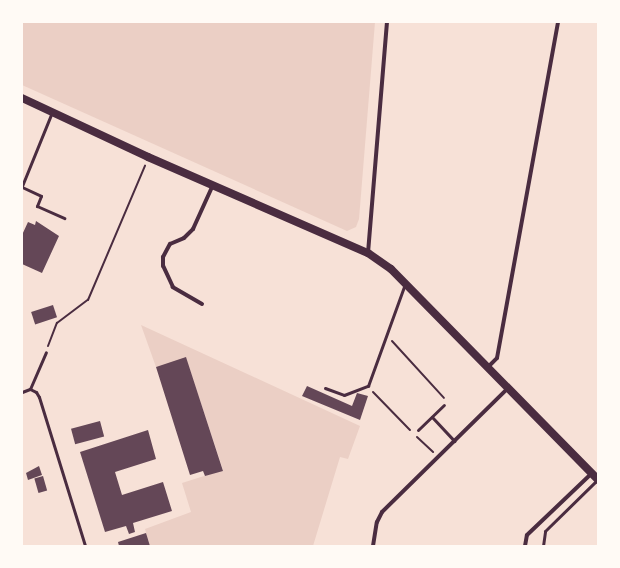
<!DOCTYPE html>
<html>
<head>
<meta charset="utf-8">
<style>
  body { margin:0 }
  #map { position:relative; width:620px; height:568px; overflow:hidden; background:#f7e1d7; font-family:Rubik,sans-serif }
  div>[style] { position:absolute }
  .green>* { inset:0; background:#ebcfc5 }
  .building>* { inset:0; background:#644757; transform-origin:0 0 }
  .path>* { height:2px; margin:-1px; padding:0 1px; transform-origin:1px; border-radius:1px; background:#4a2c40 }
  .service>* { height:3px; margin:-1.5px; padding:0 1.5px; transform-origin:1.5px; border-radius:1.5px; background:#4a2c40 }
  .minor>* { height:4px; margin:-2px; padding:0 2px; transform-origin:2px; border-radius:2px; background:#4a2c40 }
  .secondary>* { height:8px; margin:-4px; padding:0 4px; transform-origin:4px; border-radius:4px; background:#4a2c40 }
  span { translate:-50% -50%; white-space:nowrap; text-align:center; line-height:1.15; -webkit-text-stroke:3.5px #fffaf5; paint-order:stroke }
  .frame { position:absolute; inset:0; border:23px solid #fffaf5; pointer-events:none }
</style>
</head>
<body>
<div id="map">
  <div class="green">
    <i style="clip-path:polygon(22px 22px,375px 22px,359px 219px,356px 227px,347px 231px,22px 85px)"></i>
    <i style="clip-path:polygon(141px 325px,360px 426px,348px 459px,340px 457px,313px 546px,150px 546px,145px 529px,191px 512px,182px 483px,223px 470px,186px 358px,156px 367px)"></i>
  </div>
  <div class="building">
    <i style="clip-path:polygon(36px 221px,59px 236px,42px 273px,22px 264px,22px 235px,28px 222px,35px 225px)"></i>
    <i style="left:53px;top:305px;width:13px;height:23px;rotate:72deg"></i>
    <i style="clip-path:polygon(186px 357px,223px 471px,205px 476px,203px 471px,190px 475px,156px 367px)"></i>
    <i style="clip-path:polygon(307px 386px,352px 406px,357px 393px,368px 396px,360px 420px,302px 396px)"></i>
    <i style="left:100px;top:421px;width:16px;height:30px;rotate:75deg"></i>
    <i style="clip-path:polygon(148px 430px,156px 459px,115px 472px,122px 495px,163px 482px,172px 511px,133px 523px,135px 532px,129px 534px,126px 526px,105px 532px,80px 452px)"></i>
    <i style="clip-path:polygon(39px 466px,42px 475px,28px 480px,26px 473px)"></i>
    <i style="left:43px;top:476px;width:15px;height:9px;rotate:74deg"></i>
    <i style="clip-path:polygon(146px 533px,150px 546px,119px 546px,118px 542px)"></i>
  </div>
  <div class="path">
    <i style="left:392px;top:341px;width:77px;rotate:47.6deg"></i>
    <i style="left:48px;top:346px;width:25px;rotate:-69deg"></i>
    <i style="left:57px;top:323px;width:39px;rotate:-37deg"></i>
    <i style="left:88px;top:300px;width:146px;rotate:-67deg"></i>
    <i style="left:373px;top:392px;width:53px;rotate:45.8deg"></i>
    <i style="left:417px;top:437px;width:22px;rotate:43deg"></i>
  </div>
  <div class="service">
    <i style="left:22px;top:186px;width:80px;rotate:-67.9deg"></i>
    <i style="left:22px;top:187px;width:21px;rotate:25deg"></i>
    <i style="left:41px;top:196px;width:11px;rotate:112deg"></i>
    <i style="left:37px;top:206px;width:30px;rotate:24deg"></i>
    <i style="left:325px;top:388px;width:20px;rotate:20deg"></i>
    <i style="left:344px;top:395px;width:26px;rotate:-21deg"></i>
    <i style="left:368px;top:386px;width:109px;rotate:-70.1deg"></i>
    <i style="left:30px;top:389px;width:7px;rotate:27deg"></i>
    <i style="left:36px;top:392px;width:6px;rotate:59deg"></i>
    <i style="left:39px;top:397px;width:156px;rotate:72.8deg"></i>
    <i style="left:22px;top:392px;width:9px;rotate:-21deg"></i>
    <i style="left:30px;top:389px;width:40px;rotate:-66.6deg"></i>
    <i style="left:432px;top:417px;width:33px;rotate:47deg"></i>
    <i style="left:418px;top:430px;width:36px;rotate:-44deg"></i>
    <i style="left:543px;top:546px;width:15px;rotate:-82deg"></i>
    <i style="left:545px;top:531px;width:73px;rotate:-44.4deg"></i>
  </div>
  <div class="minor">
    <i style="left:368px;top:253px;width:232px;rotate:-85.3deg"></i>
    <i style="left:202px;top:304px;width:34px;rotate:-150deg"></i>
    <i style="left:173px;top:287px;width:23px;rotate:-115deg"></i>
    <i style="left:163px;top:266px;width:9px;rotate:-90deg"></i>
    <i style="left:163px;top:257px;width:15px;rotate:-62deg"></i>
    <i style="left:170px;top:244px;width:15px;rotate:-23deg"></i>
    <i style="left:184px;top:238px;width:13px;rotate:-45deg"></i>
    <i style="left:193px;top:229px;width:48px;rotate:-65.6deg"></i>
    <i style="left:487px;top:368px;width:14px;rotate:-45deg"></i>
    <i style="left:497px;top:358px;width:341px;rotate:-79.7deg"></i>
    <i style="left:373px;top:546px;width:24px;rotate:-81deg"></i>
    <i style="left:377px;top:522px;width:11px;rotate:-63deg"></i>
    <i style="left:382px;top:512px;width:177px;rotate:-44.5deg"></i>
    <i style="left:525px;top:546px;width:11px;rotate:-80deg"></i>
    <i style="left:527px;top:535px;width:88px;rotate:-43.6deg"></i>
  </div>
  <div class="secondary">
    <i style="left:22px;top:98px;width:139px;rotate:25.1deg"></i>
    <i style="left:148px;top:157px;width:240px;rotate:23.6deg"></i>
    <i style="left:368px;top:253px;width:28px;rotate:35deg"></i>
    <i style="left:391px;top:269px;width:296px;rotate:45.5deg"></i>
  </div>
  <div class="frame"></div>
</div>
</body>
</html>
